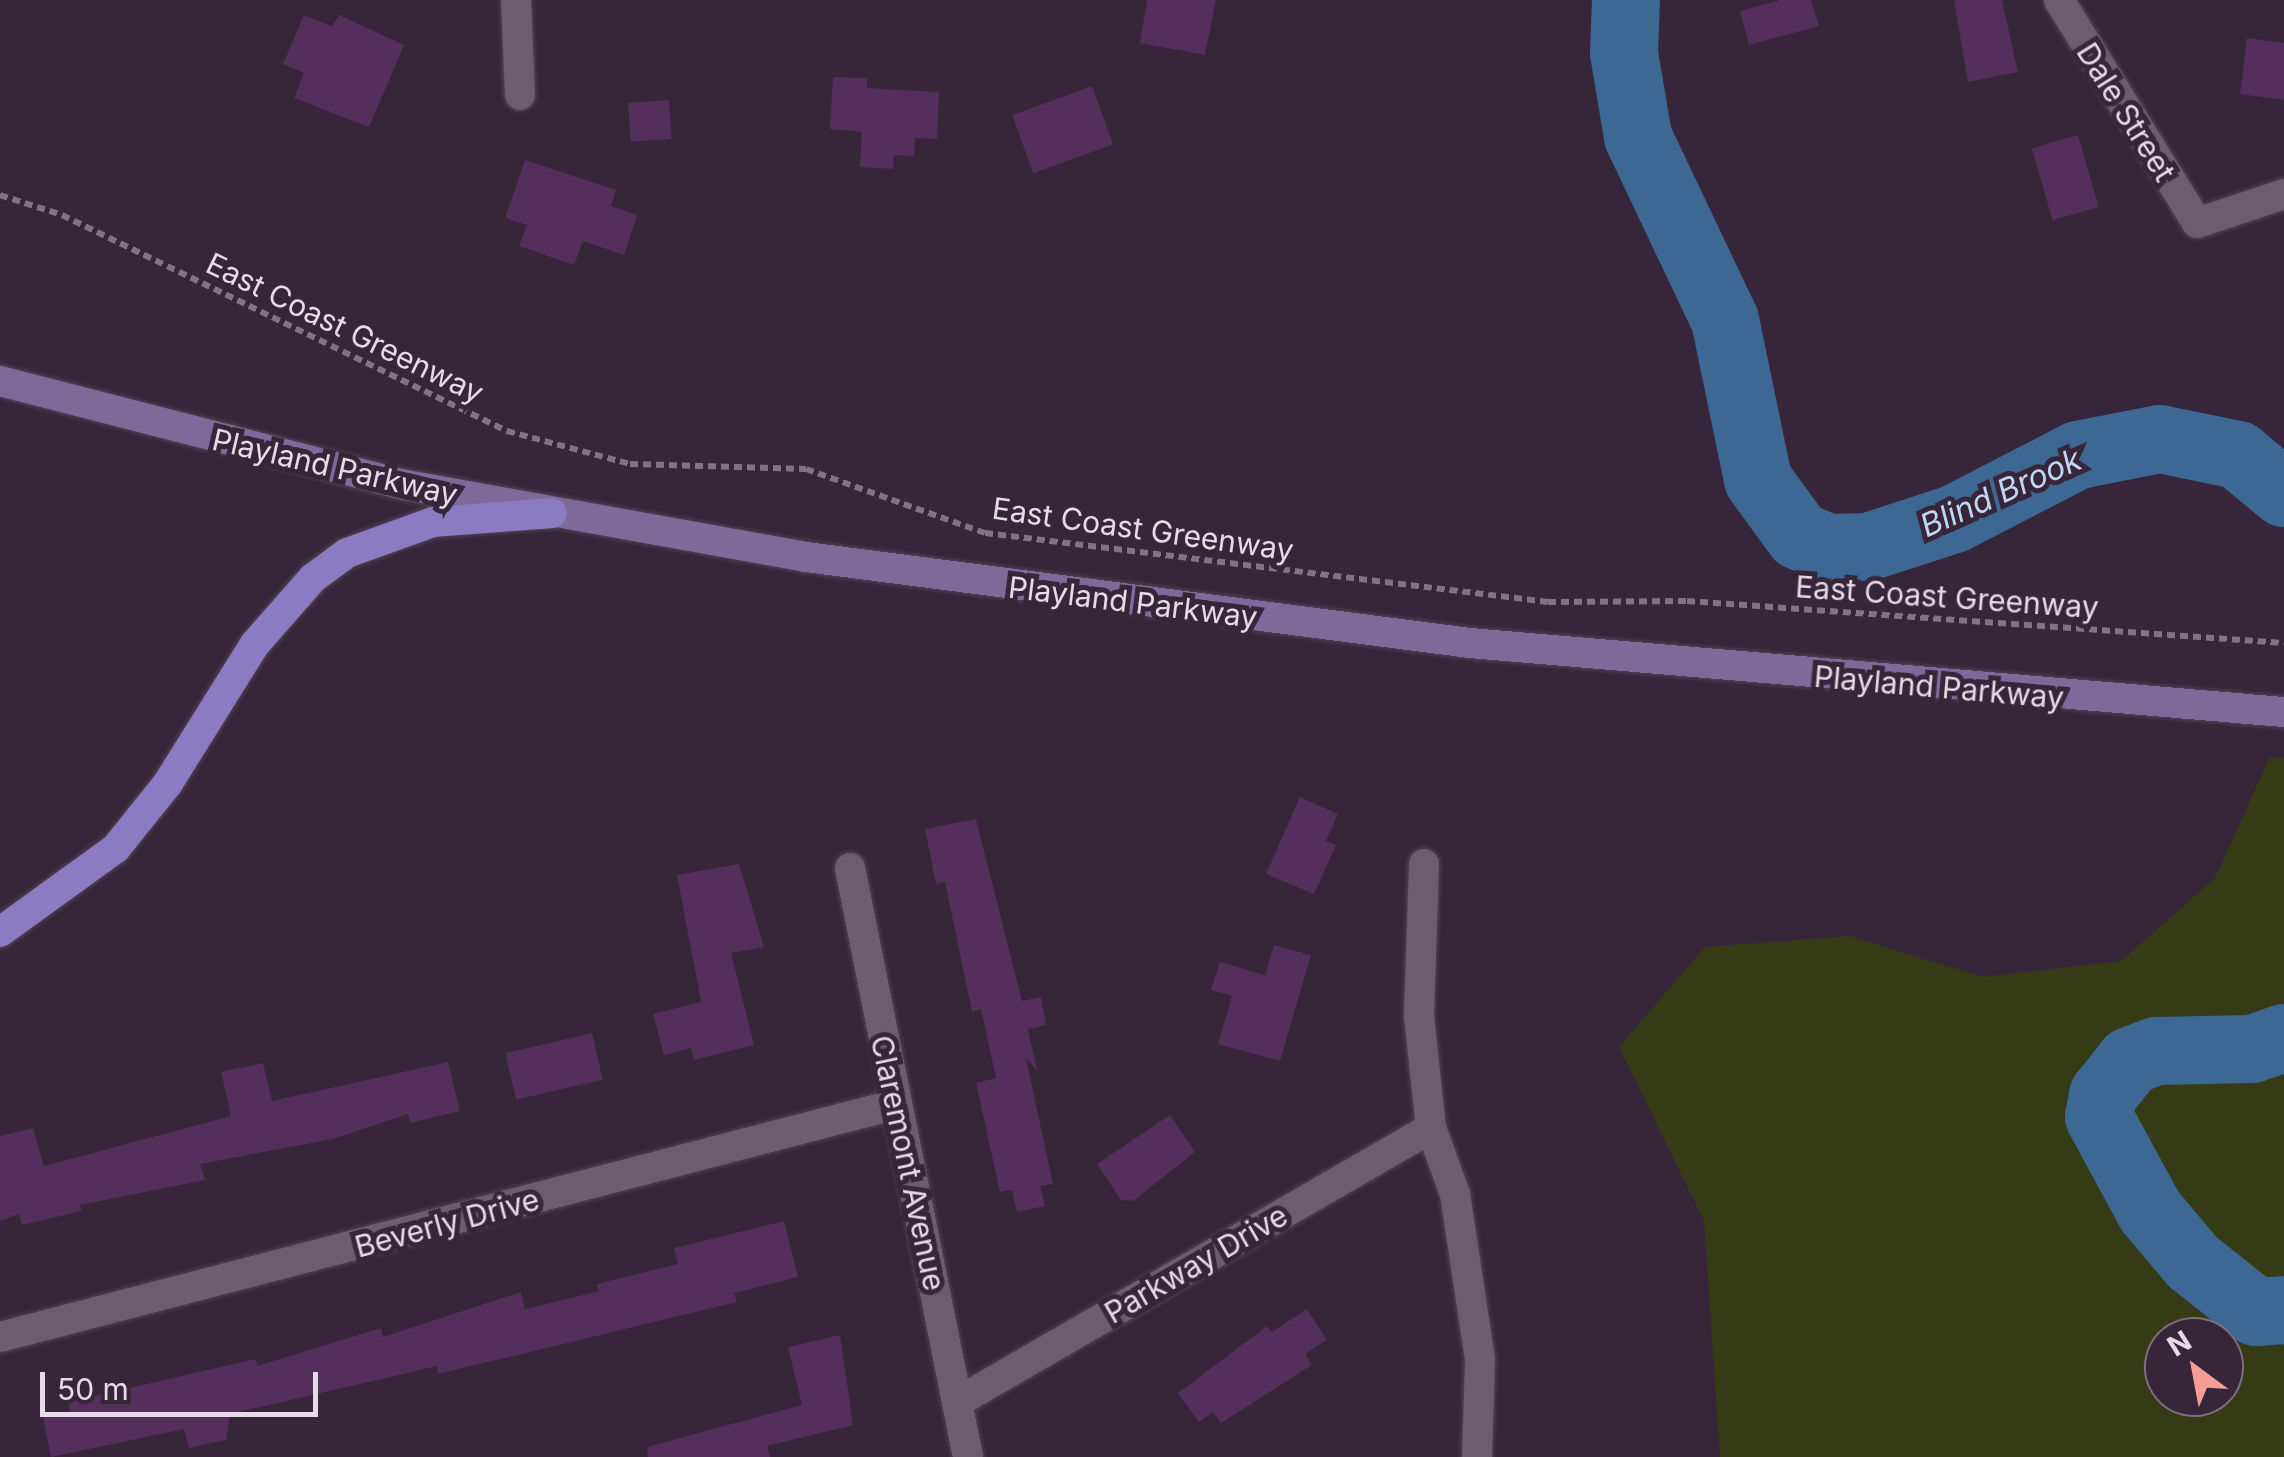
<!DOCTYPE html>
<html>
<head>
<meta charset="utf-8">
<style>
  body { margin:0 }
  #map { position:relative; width:2284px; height:1457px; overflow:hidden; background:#372539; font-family:Inter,sans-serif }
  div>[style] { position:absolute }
  .green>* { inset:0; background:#353b14 }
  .river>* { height:68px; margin:-34px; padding:0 34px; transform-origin:34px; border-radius:34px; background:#3e6894 }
  .building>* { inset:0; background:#542f5b; transform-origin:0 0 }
  .path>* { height:6px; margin-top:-3px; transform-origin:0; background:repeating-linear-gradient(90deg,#827384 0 8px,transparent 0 13px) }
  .roads { filter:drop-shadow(0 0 2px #524354) drop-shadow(0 0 2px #524354) }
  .street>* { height:30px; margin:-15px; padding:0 15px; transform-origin:15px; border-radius:15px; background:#6e5a71 }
  .secondary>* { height:30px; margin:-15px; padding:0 15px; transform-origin:15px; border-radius:15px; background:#7d6a9a }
  .primary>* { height:30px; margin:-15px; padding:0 15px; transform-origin:15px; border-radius:15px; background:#8b7bc3 }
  span { translate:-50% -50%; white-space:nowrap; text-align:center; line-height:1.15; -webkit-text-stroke:10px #372539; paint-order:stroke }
  .street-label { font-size:30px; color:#e5dae7 }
  .water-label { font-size:32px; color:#bfd7f2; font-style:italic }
  .north { position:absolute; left:2144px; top:1317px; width:100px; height:100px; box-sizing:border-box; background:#372539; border:2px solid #7d6d7f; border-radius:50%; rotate:328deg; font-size:28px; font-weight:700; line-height:40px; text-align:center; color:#e5dae7 }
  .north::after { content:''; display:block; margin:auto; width:35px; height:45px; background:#f59c95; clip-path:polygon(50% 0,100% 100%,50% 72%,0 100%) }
  .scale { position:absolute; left:40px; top:1372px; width:278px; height:45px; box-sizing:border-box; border:5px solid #e5dae7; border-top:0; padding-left:12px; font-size:30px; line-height:35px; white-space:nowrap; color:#e5dae7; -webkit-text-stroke:8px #372539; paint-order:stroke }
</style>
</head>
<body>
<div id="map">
  <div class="green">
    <i style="clip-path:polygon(evenodd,2270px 757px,2284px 758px,2284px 1457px,1720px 1457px,1704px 1221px,1619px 1047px,1705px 947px,1849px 936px,1983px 977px,2121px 961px,2215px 878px,2270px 757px,2164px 1337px,2224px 1337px,2224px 1397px,2164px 1397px,2164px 1337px)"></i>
  </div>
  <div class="river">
    <i style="left:1626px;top:0;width:53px;rotate:92.2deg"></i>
    <i style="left:1624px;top:53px;width:85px;rotate:80.5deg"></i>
    <i style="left:1638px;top:137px;width:203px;rotate:64.6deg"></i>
    <i style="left:1725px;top:320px;width:163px;rotate:78.3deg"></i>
    <i style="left:1758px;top:480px;width:69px;rotate:53.8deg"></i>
    <i style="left:1799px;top:536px;width:31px;rotate:22deg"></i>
    <i style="left:1828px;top:548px;width:40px;rotate:-1.4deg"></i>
    <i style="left:1868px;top:547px;width:90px;rotate:-18deg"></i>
    <i style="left:1954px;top:519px;width:140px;rotate:-27.3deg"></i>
    <i style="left:2078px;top:455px;width:84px;rotate:-11deg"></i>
    <i style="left:2160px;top:439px;width:80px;rotate:11.6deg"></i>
    <i style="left:2238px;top:455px;width:60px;rotate:39.6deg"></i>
    <i style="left:2284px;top:1038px;width:34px;rotate:161deg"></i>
    <i style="left:2252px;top:1049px;width:96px;rotate:178.8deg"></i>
    <i style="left:2156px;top:1051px;width:28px;rotate:159deg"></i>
    <i style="left:2130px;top:1061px;width:43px;rotate:128.5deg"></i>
    <i style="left:2103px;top:1095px;width:22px;rotate:100deg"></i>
    <i style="left:2099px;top:1117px;width:107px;rotate:61.5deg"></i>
    <i style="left:2150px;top:1211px;width:67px;rotate:49.9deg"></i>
    <i style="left:2193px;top:1262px;width:80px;rotate:38.4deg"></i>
    <i style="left:2256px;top:1312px;width:28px;rotate:-4deg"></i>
  </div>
  <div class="building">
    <i style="clip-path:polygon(1147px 0,1216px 0,1205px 55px,1140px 43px)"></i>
    <i style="clip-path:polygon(1780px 0,1811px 0,1819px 26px,1749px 45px,1740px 11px)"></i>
    <i style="clip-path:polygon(1954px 0,2002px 0,2018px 72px,1968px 82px)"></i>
    <i style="clip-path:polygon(304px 15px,332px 26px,339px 15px,404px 45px,369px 127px,294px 98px,304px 73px,283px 64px)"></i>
    <i style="clip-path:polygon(2247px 38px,2284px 43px,2284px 100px,2240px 94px)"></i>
    <i style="clip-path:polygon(833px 77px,867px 78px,867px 88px,939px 92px,937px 139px,915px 138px,914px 156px,894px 155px,893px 169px,860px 167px,862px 132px,830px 129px)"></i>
    <i style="left:1092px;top:86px;width:62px;height:85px;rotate:70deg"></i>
    <i style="left:669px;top:100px;width:39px;height:41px;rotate:86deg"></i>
    <i style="left:2078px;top:135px;width:75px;height:48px;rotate:74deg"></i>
    <i style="clip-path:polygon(525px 160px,616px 190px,611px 206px,637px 215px,624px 255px,583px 241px,574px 265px,519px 246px,527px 225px,505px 218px)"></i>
    <i style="clip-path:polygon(1300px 797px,1338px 814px,1326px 841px,1336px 845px,1314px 894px,1266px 874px)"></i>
    <i style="clip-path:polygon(976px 819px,1022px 1001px,1041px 997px,1046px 1025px,1028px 1029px,1037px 1070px,1026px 1058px,1053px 1184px,1040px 1186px,1045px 1206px,1017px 1212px,1012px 1190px,1000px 1192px,976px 1083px,996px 1078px,981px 1009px,972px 1012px,945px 882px,936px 884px,925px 829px)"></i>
    <i style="clip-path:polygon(739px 864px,764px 947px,731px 953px,754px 1045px,694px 1060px,691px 1048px,664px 1055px,653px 1014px,701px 1002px,677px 875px)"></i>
    <i style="clip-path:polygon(1274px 945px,1311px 955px,1280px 1061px,1218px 1044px,1232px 996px,1211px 990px,1220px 962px,1265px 975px)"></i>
    <i style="left:592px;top:1033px;width:48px;height:89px;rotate:77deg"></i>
    <i style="clip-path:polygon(448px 1062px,460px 1111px,410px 1123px,408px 1114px,333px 1139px,200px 1164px,205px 1180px,80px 1205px,82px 1211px,22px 1225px,19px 1214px,0 1221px,0 1136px,33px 1128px,44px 1166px,231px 1116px,221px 1072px,263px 1063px,272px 1101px)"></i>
    <i style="clip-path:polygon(1170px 1115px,1195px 1152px,1133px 1201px,1121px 1200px,1097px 1164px)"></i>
    <i style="clip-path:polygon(784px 1221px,798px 1277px,734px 1293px,737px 1302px,438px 1374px,437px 1366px,230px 1414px,226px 1440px,189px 1448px,184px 1429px,51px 1457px,43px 1417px,70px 1411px,68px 1402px,256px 1359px,257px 1366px,381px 1328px,383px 1337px,521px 1292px,525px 1309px,599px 1291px,597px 1284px,678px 1264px,674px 1248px)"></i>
    <i style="clip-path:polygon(1307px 1309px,1327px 1340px,1305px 1354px,1312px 1365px,1221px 1423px,1213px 1412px,1199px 1422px,1178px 1393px,1267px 1326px,1272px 1332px)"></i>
    <i style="clip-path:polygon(840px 1335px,853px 1425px,767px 1446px,770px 1457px,648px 1457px,647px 1447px,802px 1405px,788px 1347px)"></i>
  </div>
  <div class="path">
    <i style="left:0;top:195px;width:65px;rotate:17.9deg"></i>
    <i style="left:62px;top:215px;width:495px;rotate:25.9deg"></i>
    <i style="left:507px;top:431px;width:127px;rotate:15deg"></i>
    <i style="left:630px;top:464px;width:176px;rotate:1.6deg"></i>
    <i style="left:806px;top:469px;width:190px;rotate:19.7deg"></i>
    <i style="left:985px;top:533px;width:567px;rotate:6.99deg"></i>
    <i style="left:1548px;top:602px;width:139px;rotate:-0.4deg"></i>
    <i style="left:1687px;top:601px;width:598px;rotate:4.02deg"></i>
  </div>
  <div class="roads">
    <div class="street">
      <i style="left:516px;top:0;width:95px;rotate:87.6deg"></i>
      <i style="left:2059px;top:0;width:262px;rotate:58.2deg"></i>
      <i style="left:2197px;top:223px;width:92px;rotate:-18.4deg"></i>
      <i style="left:1424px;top:864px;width:152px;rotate:91.9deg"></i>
      <i style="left:1419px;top:1016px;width:113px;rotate:83.9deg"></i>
      <i style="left:1431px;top:1128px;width:70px;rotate:70deg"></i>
      <i style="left:1455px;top:1194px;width:168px;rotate:81.4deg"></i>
      <i style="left:1480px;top:1360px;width:97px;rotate:91.8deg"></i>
      <i style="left:850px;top:868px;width:601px;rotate:78.67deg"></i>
      <i style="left:0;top:1337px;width:923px;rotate:-14.56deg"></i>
      <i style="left:961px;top:1400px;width:543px;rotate:-30.06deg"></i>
    </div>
    <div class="secondary">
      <i style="left:0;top:381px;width:419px;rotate:14.4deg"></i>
      <i style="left:406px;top:485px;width:406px;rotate:10.2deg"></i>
      <i style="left:806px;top:557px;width:670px;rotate:7.38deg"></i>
      <i style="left:1470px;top:643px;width:817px;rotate:4.85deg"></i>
    </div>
    <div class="primary">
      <i style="left:0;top:932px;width:143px;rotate:-35.9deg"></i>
      <i style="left:116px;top:848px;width:83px;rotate:-51.3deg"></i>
      <i style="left:168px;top:783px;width:164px;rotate:-58deg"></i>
      <i style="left:255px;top:644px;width:88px;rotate:-48.7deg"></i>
      <i style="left:313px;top:578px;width:42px;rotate:-36.3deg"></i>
      <i style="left:347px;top:553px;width:91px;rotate:-19.8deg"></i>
      <i style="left:433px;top:522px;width:119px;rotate:-4.3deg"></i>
    </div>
  </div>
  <div class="street-label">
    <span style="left:2126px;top:112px;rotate:58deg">Dale Street</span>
    <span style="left:345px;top:328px;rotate:26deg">East Coast Greenway</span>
    <span style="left:335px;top:467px;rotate:13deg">Playland Parkway</span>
    <span style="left:1143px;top:529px;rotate:8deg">East Coast Greenway</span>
    <span style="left:1947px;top:597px;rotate:4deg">East Coast Greenway</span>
    <span style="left:1133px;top:602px;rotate:7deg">Playland Parkway</span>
    <span style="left:1939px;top:687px;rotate:5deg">Playland Parkway</span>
    <span style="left:908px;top:1163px;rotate:78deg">Claremont Avenue</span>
    <span style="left:447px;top:1223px;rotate:-15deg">Beverly Drive</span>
    <span style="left:1196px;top:1264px;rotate:-30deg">Parkway Drive</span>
  </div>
  <div class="water-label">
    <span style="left:2001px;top:493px;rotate:-24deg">Blind Brook</span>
  </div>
  <div class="north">N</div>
  <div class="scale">50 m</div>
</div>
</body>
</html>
